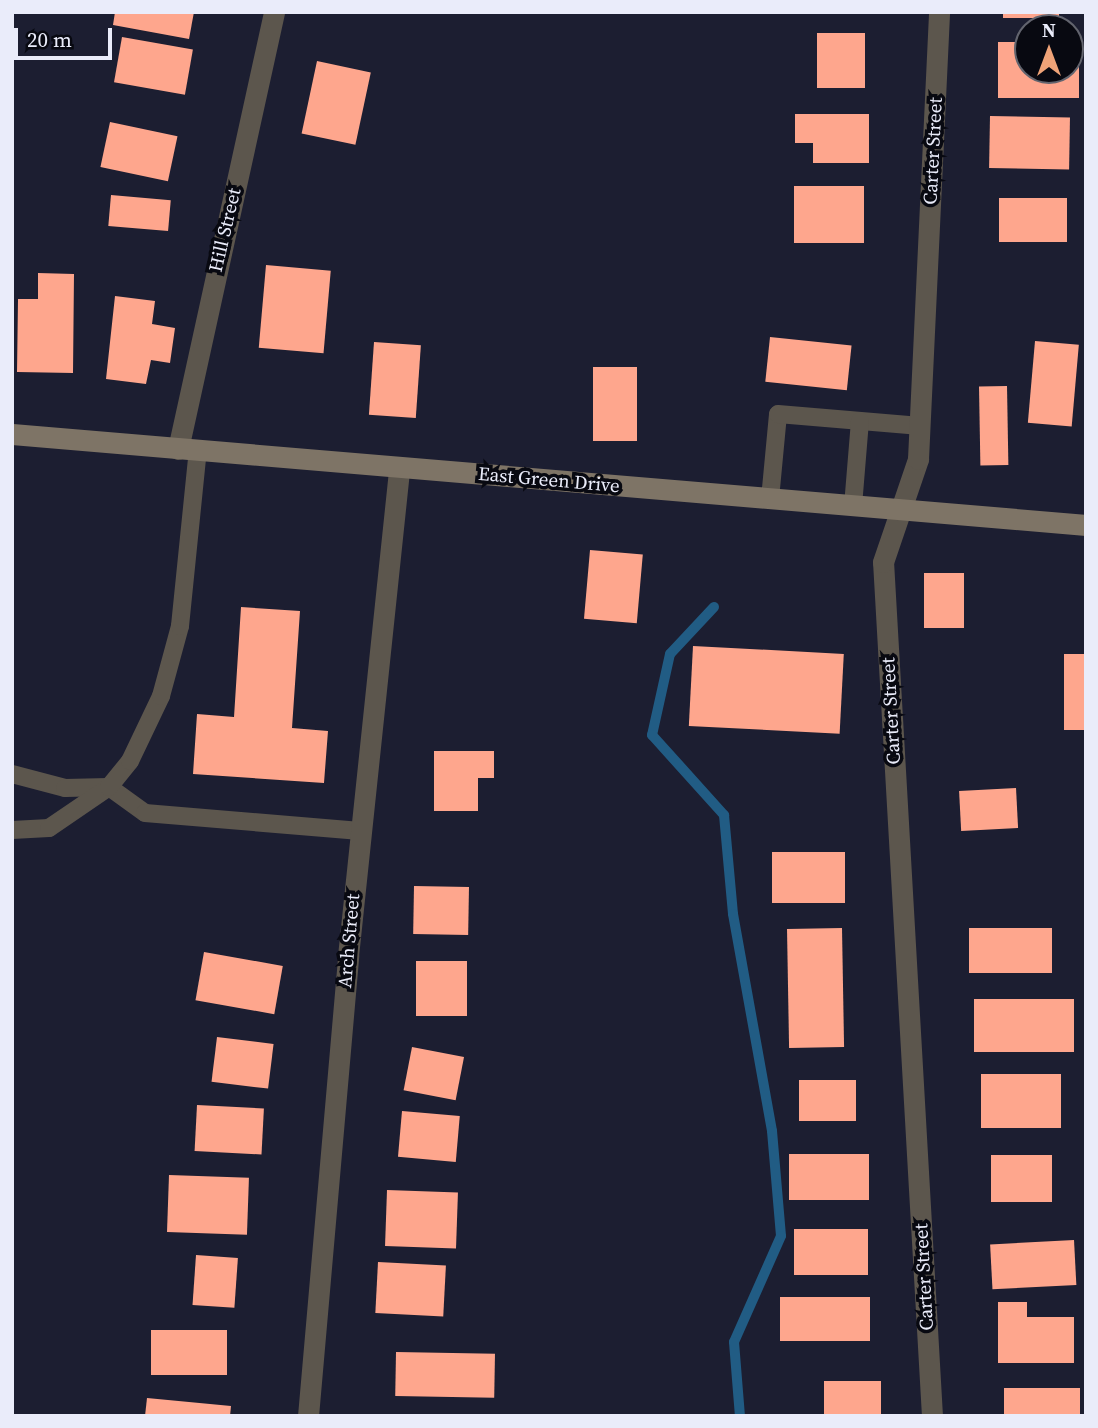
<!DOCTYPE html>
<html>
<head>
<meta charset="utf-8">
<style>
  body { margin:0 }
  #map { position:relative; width:1098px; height:1428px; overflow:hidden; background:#1c1e31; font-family:"Source Serif 4",serif }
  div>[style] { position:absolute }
  .stream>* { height:10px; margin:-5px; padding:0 5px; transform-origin:5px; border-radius:5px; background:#215c84 }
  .building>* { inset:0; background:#fea68d; transform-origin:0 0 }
  .lane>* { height:18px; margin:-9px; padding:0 9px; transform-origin:9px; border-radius:9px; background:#5c564d }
  .street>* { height:21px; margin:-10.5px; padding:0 10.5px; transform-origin:10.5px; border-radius:10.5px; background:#5c564d }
  .secondary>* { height:21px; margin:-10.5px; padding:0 10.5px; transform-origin:10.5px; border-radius:10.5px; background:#7e7466 }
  span { translate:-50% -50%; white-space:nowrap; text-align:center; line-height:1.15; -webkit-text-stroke:7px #080911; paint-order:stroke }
  .street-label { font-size:19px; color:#eaecfa }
  .frame { position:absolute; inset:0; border:14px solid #eaecfa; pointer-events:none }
  .north { position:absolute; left:1014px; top:14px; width:70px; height:70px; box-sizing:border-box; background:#080911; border:2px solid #62646e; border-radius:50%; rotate:0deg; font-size:19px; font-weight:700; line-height:28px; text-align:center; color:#eaecfa }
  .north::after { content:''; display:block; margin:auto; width:24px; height:32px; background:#efa378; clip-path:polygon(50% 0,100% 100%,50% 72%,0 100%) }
  .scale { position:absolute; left:14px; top:28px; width:98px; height:32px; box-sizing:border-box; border:4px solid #eaecfa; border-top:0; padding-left:9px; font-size:21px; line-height:24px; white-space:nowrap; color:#eaecfa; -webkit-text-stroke:5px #080911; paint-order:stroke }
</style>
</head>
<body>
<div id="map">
  <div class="stream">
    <i style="left:714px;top:607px;width:64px;rotate:133.1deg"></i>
    <i style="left:670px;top:654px;width:83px;rotate:102.5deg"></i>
    <i style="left:652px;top:735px;width:108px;rotate:48deg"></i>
    <i style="left:724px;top:815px;width:99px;rotate:84.8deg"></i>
    <i style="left:733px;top:914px;width:220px;rotate:79.8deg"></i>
    <i style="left:772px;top:1131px;width:105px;rotate:85.1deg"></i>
    <i style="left:781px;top:1236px;width:116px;rotate:113.9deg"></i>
    <i style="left:734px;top:1342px;width:74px;rotate:85.4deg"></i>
  </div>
  <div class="building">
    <i style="clip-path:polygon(115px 12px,194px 12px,189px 39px,113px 25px)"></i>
    <i style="left:1003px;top:12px;width:56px;height:6px"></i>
    <i style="left:817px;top:33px;width:48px;height:55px"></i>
    <i style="left:122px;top:37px;width:72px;height:46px;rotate:10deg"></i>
    <i style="clip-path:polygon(998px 42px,1028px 42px,1028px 70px,1070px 70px,1070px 42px,1079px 42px,1079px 98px,998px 98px)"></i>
    <i style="left:317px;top:61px;width:55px;height:74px;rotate:12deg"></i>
    <i style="clip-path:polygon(795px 114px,869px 114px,869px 163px,813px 163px,813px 143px,795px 143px)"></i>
    <i style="left:990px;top:116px;width:80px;height:52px;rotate:1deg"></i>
    <i style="left:110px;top:122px;width:69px;height:46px;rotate:12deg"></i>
    <i style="left:794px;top:186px;width:70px;height:57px"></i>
    <i style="left:111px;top:195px;width:60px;height:31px;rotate:5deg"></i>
    <i style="left:999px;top:198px;width:68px;height:44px"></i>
    <i style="left:266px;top:265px;width:65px;height:83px;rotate:5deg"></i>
    <i style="clip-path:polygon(38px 273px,74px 274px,73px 373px,17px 372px,18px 299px,38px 299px)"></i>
    <i style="clip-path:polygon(115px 296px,155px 301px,152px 324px,175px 328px,170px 363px,151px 360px,146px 384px,106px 379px)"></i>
    <i style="left:770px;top:337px;width:82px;height:45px;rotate:6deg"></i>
    <i style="left:1035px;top:341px;width:44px;height:82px;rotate:5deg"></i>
    <i style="left:374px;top:342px;width:47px;height:73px;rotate:4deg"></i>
    <i style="left:593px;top:367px;width:44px;height:74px"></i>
    <i style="left:1007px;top:386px;width:79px;height:28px;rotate:89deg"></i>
    <i style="left:590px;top:550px;width:53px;height:69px;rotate:5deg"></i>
    <i style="left:924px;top:573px;width:40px;height:55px"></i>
    <i style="clip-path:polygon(241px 607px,300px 611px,292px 728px,328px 731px,324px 783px,193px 774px,197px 714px,234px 717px)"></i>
    <i style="left:693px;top:646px;width:151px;height:80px;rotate:3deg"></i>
    <i style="left:1064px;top:654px;width:22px;height:76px"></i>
    <i style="clip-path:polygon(434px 751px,494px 751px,494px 778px,478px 778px,478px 811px,434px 811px)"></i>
    <i style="left:1016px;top:788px;width:40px;height:57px;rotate:87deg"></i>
    <i style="left:772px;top:852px;width:73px;height:51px"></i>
    <i style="left:414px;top:886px;width:55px;height:48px;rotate:1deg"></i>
    <i style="left:842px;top:928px;width:119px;height:55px;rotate:89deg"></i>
    <i style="left:969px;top:928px;width:83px;height:45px"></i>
    <i style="left:204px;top:952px;width:80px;height:49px;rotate:10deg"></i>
    <i style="left:416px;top:961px;width:51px;height:55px"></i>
    <i style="left:1074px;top:999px;width:53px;height:100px;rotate:90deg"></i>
    <i style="left:217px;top:1037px;width:57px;height:45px;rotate:7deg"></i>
    <i style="left:412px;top:1047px;width:53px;height:44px;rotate:11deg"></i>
    <i style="left:981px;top:1074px;width:80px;height:54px"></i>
    <i style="left:799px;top:1080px;width:57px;height:41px"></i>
    <i style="left:197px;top:1105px;width:67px;height:46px;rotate:3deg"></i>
    <i style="left:402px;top:1111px;width:58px;height:46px;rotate:5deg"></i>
    <i style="left:789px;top:1154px;width:80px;height:46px"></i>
    <i style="left:991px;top:1155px;width:61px;height:47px"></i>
    <i style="left:169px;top:1175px;width:80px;height:57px;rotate:2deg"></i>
    <i style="left:387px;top:1190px;width:71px;height:56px;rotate:2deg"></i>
    <i style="left:794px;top:1229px;width:74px;height:46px"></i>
    <i style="left:1074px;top:1240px;width:45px;height:84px;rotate:87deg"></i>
    <i style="left:196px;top:1255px;width:42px;height:50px;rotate:4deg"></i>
    <i style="left:378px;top:1262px;width:68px;height:51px;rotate:3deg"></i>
    <i style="left:780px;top:1297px;width:90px;height:44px"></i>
    <i style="clip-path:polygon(998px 1302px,1027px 1302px,1027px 1317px,1074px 1317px,1074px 1363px,998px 1363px)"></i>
    <i style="left:151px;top:1330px;width:76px;height:45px"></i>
    <i style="left:396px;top:1352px;width:99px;height:44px;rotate:1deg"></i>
    <i style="left:824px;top:1381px;width:57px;height:35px"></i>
    <i style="left:1004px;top:1388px;width:76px;height:28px"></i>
    <i style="clip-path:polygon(147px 1398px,231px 1406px,230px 1416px,145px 1416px)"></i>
  </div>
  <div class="lane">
    <i style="left:770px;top:499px;width:85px;rotate:-84.6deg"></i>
    <i style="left:778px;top:414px;width:143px;rotate:4.8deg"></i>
    <i style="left:853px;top:506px;width:85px;rotate:-85.3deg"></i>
    <i style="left:12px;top:774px;width:55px;rotate:14.8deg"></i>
    <i style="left:65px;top:788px;width:44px;rotate:-1.3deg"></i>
    <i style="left:109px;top:787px;width:44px;rotate:35.8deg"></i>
    <i style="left:145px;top:813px;width:216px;rotate:4.8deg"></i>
    <i style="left:12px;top:830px;width:37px;rotate:-3deg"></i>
    <i style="left:49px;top:828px;width:73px;rotate:-34.3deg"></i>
    <i style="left:109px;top:787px;width:33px;rotate:-51deg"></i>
    <i style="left:130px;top:761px;width:72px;rotate:-64.5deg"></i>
    <i style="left:161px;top:696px;width:73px;rotate:-74.8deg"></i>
    <i style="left:180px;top:626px;width:177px;rotate:-84.2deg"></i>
  </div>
  <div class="street">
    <i style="left:178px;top:449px;width:447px;rotate:-77.6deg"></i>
    <i style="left:308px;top:1416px;width:462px;rotate:-85deg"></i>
    <i style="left:348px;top:956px;width:491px;rotate:-84deg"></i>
    <i style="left:932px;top:1416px;width:855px;rotate:-93.28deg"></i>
    <i style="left:883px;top:562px;width:109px;rotate:-71.2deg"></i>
    <i style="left:918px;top:459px;width:447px;rotate:-87.3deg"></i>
  </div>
  <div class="secondary">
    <i style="left:12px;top:434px;width:1078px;rotate:4.84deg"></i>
  </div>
  <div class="street-label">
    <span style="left:933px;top:151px;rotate:-87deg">Carter Street</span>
    <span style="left:225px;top:230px;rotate:-77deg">Hill Street</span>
    <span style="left:549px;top:480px;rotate:5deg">East Green Drive</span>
    <span style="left:891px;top:711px;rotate:-93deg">Carter Street</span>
    <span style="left:349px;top:941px;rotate:-85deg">Arch Street</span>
    <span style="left:924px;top:1277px;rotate:-93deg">Carter Street</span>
  </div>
  <div class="frame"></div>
  <div class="north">N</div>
  <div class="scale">20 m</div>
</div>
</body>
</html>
